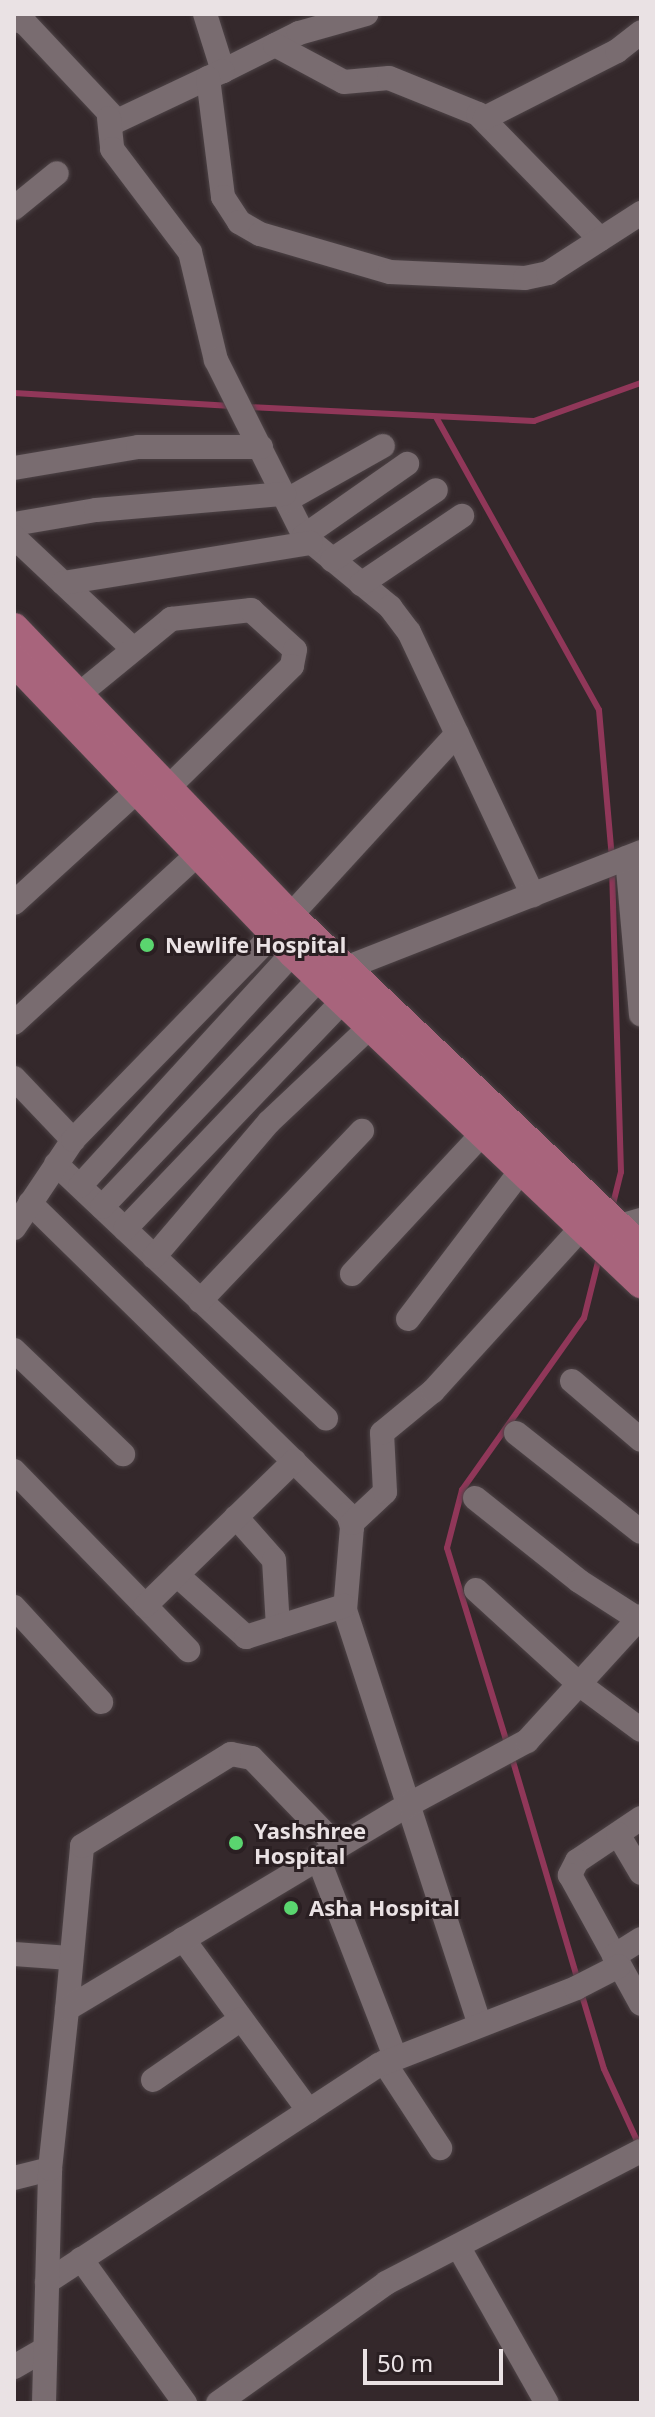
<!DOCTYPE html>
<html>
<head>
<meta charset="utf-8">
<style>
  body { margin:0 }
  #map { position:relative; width:655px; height:2417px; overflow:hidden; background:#34282b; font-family:"Noto Sans",sans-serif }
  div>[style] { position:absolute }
  .stream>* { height:6px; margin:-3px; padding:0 3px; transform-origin:3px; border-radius:3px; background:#903759 }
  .roads { filter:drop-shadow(0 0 2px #4d4346) drop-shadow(0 0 2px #4d4346) }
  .minor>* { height:24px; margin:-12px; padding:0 12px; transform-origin:12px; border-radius:12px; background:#796c70 }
  .major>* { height:30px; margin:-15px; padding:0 15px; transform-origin:15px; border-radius:15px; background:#a8647c }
  .dots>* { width:22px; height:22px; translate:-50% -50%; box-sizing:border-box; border:4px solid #2a1f22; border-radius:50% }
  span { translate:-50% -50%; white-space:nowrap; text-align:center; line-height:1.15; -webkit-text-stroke:6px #2a1f22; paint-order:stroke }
  .poi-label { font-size:22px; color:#eae2e4; font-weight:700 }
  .left { translate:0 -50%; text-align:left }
  .frame { position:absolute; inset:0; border:16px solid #eae2e4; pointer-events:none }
  .scale { position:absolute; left:363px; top:2349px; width:140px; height:36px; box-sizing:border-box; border:4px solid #eae2e4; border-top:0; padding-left:10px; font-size:24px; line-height:28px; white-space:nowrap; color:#eae2e4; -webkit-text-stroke:6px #2a1f22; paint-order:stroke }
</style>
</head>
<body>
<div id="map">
  <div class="stream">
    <i style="left:14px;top:393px;width:218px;rotate:3.4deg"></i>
    <i style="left:247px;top:407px;width:287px;rotate:2.8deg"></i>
    <i style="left:534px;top:421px;width:114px;rotate:-19.6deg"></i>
    <i style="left:436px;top:417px;width:335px;rotate:60.9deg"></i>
    <i style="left:599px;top:710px;width:149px;rotate:85deg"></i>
    <i style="left:612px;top:1208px;width:37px;rotate:-76deg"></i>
    <i style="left:621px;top:1172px;width:303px;rotate:-91.7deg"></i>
    <i style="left:507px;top:1743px;width:204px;rotate:-107.1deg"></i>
    <i style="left:447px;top:1548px;width:60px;rotate:-75.5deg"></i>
    <i style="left:462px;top:1490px;width:211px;rotate:-54.7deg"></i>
    <i style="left:584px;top:1318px;width:62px;rotate:-76deg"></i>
    <i style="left:512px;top:1758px;width:233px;rotate:73.5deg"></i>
    <i style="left:581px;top:1992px;width:80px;rotate:73.4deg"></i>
    <i style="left:604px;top:2069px;width:84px;rotate:65.3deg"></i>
  </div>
  <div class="roads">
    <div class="minor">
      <i style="left:205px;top:14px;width:60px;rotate:72.5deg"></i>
      <i style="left:223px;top:71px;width:85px;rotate:-26.6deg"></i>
      <i style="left:299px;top:33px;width:70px;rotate:-15.8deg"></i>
      <i style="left:14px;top:19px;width:12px;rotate:20deg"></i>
      <i style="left:25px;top:23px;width:134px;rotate:46.8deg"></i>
      <i style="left:117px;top:121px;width:117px;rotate:-25.3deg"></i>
      <i style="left:275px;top:45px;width:78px;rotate:28.2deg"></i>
      <i style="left:344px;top:82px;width:45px;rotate:-5.1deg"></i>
      <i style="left:389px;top:78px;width:96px;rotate:22deg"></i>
      <i style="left:478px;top:114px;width:175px;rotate:45.7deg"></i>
      <i style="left:208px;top:78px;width:120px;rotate:82.8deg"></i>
      <i style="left:223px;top:197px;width:30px;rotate:57deg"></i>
      <i style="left:239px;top:222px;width:24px;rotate:30deg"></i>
      <i style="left:260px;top:234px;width:135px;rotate:16.3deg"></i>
      <i style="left:390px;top:272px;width:135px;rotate:2.5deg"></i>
      <i style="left:525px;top:278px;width:24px;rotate:-12deg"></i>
      <i style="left:548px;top:273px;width:111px;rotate:-32.8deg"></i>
      <i style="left:109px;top:118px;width:31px;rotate:84deg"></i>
      <i style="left:112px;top:149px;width:129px;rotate:52.9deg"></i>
      <i style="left:190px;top:252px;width:111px;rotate:76.5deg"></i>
      <i style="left:216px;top:360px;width:197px;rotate:63.4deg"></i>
      <i style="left:304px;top:536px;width:112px;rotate:39.5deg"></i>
      <i style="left:390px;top:607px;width:31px;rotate:53deg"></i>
      <i style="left:409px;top:632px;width:291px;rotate:64.8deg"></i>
      <i style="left:485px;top:118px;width:148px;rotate:-26.9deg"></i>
      <i style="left:617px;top:51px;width:31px;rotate:-38deg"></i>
      <i style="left:14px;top:208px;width:55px;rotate:-39.1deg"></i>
      <i style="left:14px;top:468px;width:126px;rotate:-9.6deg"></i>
      <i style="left:138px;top:447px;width:123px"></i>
      <i style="left:287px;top:500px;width:110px;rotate:-29.4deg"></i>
      <i style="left:14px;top:524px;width:83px;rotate:-9.7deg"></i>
      <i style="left:96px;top:510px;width:189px;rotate:-4.9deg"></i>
      <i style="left:304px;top:536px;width:126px;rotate:-35deg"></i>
      <i style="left:14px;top:537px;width:162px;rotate:43.2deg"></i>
      <i style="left:332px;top:560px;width:125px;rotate:-33.9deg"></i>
      <i style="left:63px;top:583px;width:251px;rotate:-9.2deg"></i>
      <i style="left:361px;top:584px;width:122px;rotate:-34deg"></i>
      <i style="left:77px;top:696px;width:122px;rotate:-39.3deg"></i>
      <i style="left:171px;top:619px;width:81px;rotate:-6.4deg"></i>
      <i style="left:251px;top:610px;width:59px;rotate:42.3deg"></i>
      <i style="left:295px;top:650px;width:16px;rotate:101deg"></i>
      <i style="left:292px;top:666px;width:178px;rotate:135.5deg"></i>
      <i style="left:627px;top:858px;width:157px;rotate:84.9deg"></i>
      <i style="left:14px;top:903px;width:165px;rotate:-42.3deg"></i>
      <i style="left:290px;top:916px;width:247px;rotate:-47.5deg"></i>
      <i style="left:14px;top:1023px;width:248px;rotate:-42.6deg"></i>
      <i style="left:14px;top:1078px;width:86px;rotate:46.4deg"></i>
      <i style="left:56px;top:1164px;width:371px;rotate:43.3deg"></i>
      <i style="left:80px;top:1186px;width:316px;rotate:-47.6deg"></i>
      <i style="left:30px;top:1203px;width:445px;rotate:44.4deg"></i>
      <i style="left:348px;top:1514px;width:14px;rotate:73deg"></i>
      <i style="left:352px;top:1527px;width:83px;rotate:94.8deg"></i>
      <i style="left:345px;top:1610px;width:436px;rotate:72deg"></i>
      <i style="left:102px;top:1207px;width:316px;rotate:-46.4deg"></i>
      <i style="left:320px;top:978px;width:345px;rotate:-21.4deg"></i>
      <i style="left:620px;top:1226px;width:22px;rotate:-16deg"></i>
      <i style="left:14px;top:1228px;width:106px;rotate:-56.2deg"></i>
      <i style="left:73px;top:1140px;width:289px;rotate:-45.8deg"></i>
      <i style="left:125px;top:1229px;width:317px;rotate:-46.3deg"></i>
      <i style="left:154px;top:1257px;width:177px;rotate:-49.6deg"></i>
      <i style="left:269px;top:1122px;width:140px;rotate:-43.3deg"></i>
      <i style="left:352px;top:1274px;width:194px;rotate:-47.1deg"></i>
      <i style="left:200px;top:1301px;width:235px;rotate:-46.4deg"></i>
      <i style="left:408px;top:1319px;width:190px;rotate:-52.7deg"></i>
      <i style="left:14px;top:1350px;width:151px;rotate:43.7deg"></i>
      <i style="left:572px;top:1381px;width:91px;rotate:40.5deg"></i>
      <i style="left:516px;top:1433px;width:159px;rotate:38.4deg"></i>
      <i style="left:14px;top:1471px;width:250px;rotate:45.8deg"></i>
      <i style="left:475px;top:1498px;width:133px;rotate:38.6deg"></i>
      <i style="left:579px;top:1581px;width:70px;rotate:32.8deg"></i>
      <i style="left:236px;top:1517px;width:57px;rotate:48.5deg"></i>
      <i style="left:274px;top:1560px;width:67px;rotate:86.6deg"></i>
      <i style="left:352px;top:1523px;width:45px;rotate:-43.2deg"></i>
      <i style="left:385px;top:1492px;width:59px;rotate:-92.9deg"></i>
      <i style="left:382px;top:1433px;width:66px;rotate:-39.5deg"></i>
      <i style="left:433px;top:1391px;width:224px;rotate:-47.7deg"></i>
      <i style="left:177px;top:1575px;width:93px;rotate:41.9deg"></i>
      <i style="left:246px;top:1637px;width:103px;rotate:-17.6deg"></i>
      <i style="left:476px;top:1590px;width:139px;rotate:42.4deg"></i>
      <i style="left:579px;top:1684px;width:77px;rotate:36.6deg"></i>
      <i style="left:145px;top:1606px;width:208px;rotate:-44.2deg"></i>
      <i style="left:14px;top:1607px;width:129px;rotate:47.5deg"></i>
      <i style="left:641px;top:1818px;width:77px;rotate:146.1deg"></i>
      <i style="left:577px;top:1861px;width:16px;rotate:117deg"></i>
      <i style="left:570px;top:1875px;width:147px;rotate:61.2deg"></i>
      <i style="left:618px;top:1834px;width:45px;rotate:59.5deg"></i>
      <i style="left:318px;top:1858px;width:213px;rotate:68.8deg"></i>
      <i style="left:183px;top:1939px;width:213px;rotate:53.8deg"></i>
      <i style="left:14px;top:1954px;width:56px;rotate:4.1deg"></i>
      <i style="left:614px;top:1956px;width:32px;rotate:-32deg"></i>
      <i style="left:67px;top:2009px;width:164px;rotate:-84.7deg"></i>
      <i style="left:82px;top:1846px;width:175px;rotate:-31.7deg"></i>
      <i style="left:231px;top:1754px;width:21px;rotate:11deg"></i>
      <i style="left:252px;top:1758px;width:124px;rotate:46deg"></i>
      <i style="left:384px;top:2062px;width:103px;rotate:56.9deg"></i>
      <i style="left:153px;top:2080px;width:107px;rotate:-34.7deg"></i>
      <i style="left:14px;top:2178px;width:37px;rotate:-14deg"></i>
      <i style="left:458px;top:2246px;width:180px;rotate:60.5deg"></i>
      <i style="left:81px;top:2259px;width:178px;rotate:54.2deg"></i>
      <i style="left:47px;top:2282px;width:397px;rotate:-33.2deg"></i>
      <i style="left:379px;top:2065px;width:212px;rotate:-21.3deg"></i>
      <i style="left:576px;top:1988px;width:48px;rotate:-27.1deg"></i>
      <i style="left:14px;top:2367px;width:36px;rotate:-30deg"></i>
      <i style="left:44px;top:2403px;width:234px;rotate:-88.5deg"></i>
      <i style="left:50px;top:2169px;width:161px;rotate:-83.9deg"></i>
      <i style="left:67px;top:2009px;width:400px;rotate:-30.9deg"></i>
      <i style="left:410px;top:1804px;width:133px;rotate:-28.3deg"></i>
      <i style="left:527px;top:1741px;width:169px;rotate:-47.6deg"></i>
      <i style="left:218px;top:2403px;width:206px;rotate:-35.5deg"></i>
      <i style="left:386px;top:2283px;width:287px;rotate:-27.4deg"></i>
    </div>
    <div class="major">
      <i style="left:14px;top:628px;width:399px;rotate:46.2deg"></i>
      <i style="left:290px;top:916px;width:483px;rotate:43.4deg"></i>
      <i style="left:14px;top:661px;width:404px;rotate:46.3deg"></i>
      <i style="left:293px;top:953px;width:480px;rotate:43.5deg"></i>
    </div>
  </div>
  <div class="dots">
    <i style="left:147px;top:945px;background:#5ad56f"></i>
    <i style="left:236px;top:1843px;background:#5ad56f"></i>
    <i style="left:291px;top:1908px;background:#5ad56f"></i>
  </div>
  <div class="poi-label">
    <span class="left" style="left:165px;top:945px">Newlife Hospital</span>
    <span class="left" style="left:254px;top:1843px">Yashshree<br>Hospital</span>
    <span class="left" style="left:309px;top:1908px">Asha Hospital</span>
  </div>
  <div class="frame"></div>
  <div class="scale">50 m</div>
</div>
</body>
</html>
